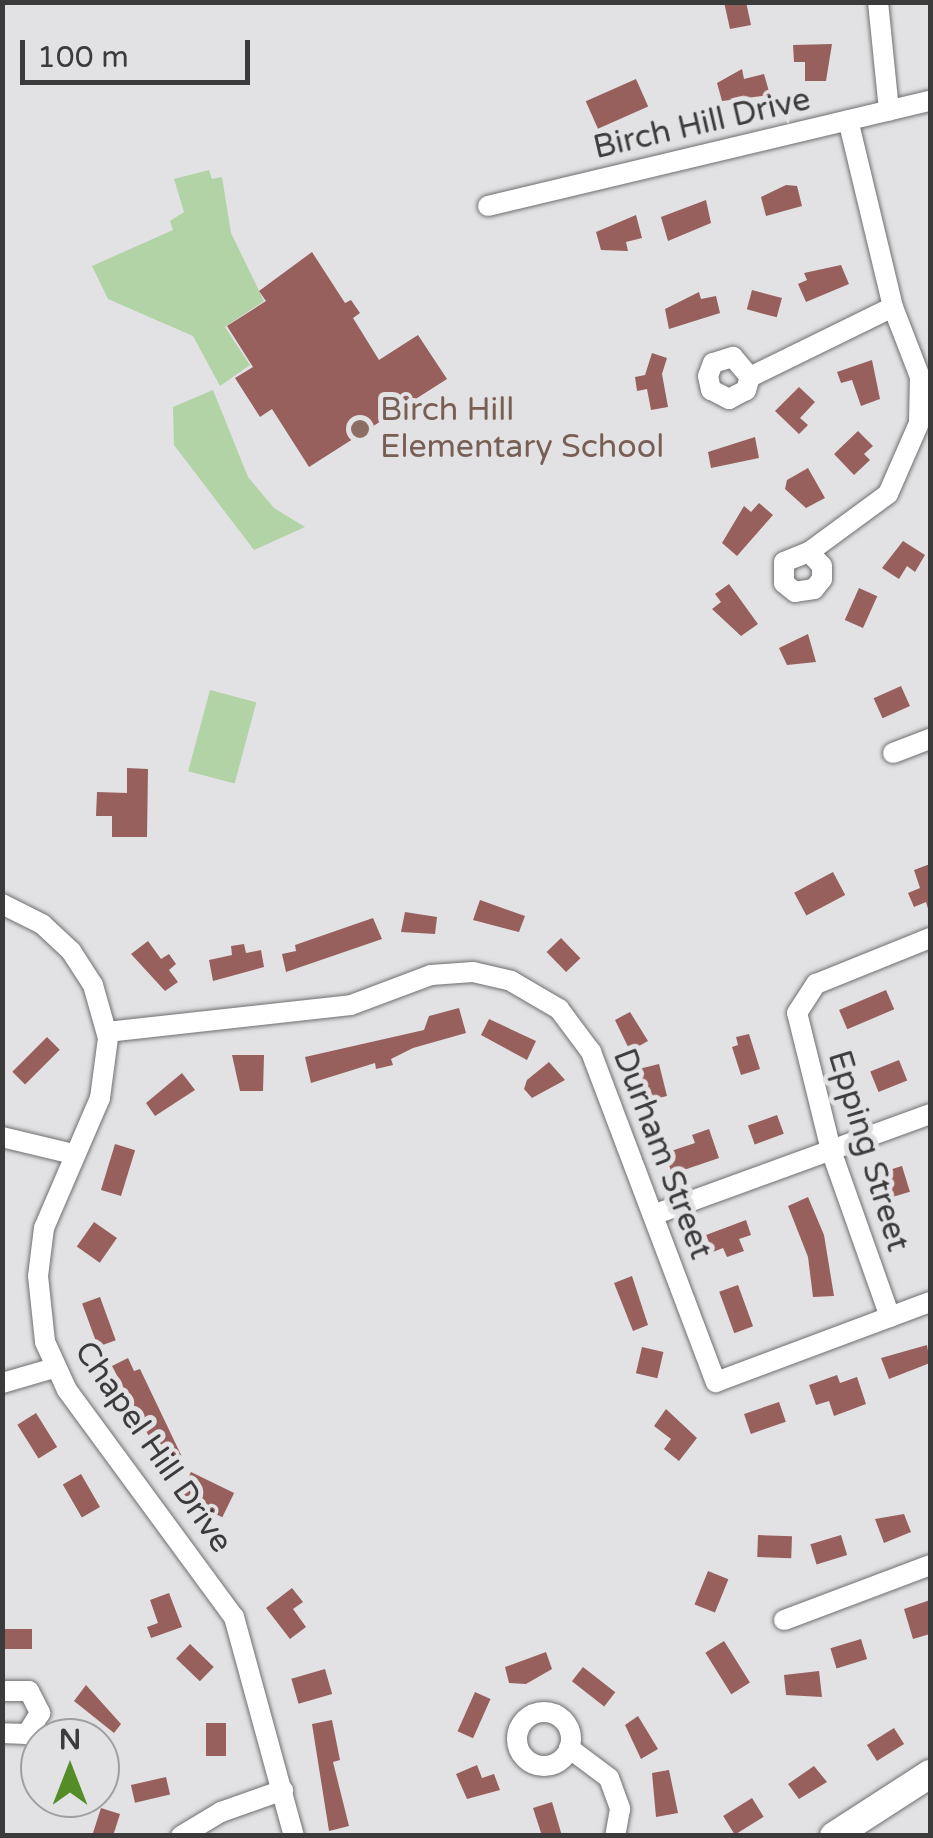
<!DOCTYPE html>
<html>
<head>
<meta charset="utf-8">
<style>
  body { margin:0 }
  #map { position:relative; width:933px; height:1838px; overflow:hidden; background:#e2e2e4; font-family:"Varela Round",sans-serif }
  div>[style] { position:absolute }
  .green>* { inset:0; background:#b1d3a6; transform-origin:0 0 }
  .building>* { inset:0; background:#97605d; transform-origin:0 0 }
  .roads { filter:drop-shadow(0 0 2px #6e6f71) drop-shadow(0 0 2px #6e6f71) }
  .minor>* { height:20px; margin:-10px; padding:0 10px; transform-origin:10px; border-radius:10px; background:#fff }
  .minor>.ring { margin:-10px; padding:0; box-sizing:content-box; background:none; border:20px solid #fff; border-radius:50% }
  .major>* { height:28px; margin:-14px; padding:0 14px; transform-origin:14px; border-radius:14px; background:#fff }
  .dots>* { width:28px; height:28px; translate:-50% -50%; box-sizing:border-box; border:5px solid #e2e2e4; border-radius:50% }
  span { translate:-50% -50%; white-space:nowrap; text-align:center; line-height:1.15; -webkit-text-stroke:10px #e2e2e4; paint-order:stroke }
  .street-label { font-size:32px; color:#3b3b3c }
  .education-label { font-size:32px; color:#785e54 }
  .left { translate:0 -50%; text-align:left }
  .frame { position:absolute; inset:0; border:5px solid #3b3b3c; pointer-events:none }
  .north { position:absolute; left:20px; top:1718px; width:100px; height:100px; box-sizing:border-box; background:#e2e2e4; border:2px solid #9f9fa1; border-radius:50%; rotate:0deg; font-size:28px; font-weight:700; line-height:40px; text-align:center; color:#3b3b3c }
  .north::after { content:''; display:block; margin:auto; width:35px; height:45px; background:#548c28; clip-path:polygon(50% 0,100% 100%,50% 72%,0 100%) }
  .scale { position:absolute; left:20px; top:40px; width:230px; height:45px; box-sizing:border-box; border:5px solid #3b3b3c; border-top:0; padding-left:12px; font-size:30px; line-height:35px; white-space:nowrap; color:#3b3b3c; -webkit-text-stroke:8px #e2e2e4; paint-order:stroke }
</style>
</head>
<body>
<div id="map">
  <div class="green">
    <i style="clip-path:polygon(209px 170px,212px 179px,222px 177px,231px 233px,264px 301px,225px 327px,250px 365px,220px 386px,193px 336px,108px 299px,92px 266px,173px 230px,170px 221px,184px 212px,174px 179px)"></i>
    <i style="clip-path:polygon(213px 390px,248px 477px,274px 508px,305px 527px,254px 550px,174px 445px,173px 407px)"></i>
    <i style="left:210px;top:690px;width:48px;height:84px;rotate:15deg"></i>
  </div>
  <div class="building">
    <i style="clip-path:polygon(724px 2px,746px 2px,751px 25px,730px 29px)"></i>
    <i style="clip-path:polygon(832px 44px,826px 81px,805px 81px,805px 62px,794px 62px,793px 45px)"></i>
    <i style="clip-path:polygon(742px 69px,744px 79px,764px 74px,770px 95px,722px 101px,717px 83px)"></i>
    <i style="left:636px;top:79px;width:30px;height:55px;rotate:66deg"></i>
    <i style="clip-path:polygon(786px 185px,797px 186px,802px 206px,766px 216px,761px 197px)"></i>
    <i style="clip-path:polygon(706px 200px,711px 223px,668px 241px,661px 217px)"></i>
    <i style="clip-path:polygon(636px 215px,642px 238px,626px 242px,628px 251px,601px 250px,596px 232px)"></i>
    <i style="clip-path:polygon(312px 252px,345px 303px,351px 300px,360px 313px,353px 318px,379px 360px,418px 335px,447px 379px,309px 467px,272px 409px,260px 417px,235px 378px,253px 367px,227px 326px,266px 301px,259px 291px)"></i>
    <i style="clip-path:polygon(841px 265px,849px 284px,806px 302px,798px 284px,807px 280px,804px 273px)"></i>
    <i style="left:752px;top:290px;width:31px;height:20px;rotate:15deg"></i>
    <i style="clip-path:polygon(699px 292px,701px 299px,716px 296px,720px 313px,669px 329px,665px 309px)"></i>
    <i style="clip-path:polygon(652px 353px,667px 358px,662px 374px,668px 407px,651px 410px,647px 389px,637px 391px,635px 377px,645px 375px)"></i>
    <i style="clip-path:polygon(872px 360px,880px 399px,861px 406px,852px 380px,841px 383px,837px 372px)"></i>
    <i style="clip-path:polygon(799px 387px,815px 402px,800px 418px,808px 425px,799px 434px,775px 411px)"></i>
    <i style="clip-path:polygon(858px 431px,873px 446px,864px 454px,870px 460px,854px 475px,834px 454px)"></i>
    <i style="clip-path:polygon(755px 437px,759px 458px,711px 468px,708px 452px)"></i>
    <i style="clip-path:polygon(808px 468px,825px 498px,806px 508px,785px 489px,787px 480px)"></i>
    <i style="clip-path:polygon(759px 503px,773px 515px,737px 556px,722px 543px,744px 506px,751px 512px)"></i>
    <i style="clip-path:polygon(903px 541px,925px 555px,915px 572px,907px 566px,899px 579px,882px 568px)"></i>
    <i style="clip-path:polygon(729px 584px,758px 624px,741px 636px,712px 609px,721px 602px,715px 594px)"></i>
    <i style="left:859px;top:588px;width:20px;height:35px;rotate:24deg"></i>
    <i style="clip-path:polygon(808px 634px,816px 662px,787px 665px,779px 648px)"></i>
    <i style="left:901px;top:686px;width:22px;height:30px;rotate:66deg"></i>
    <i style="clip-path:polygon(127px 768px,148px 769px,147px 837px,112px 837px,112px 816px,96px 816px,97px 792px,127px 793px)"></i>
    <i style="clip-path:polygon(930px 864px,930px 911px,929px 912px,926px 902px,914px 907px,908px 893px,920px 888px,914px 870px)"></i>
    <i style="left:833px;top:872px;width:26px;height:44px;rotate:62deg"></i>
    <i style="clip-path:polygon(480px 900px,525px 916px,519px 932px,473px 920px)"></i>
    <i style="clip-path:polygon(405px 912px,437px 917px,435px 934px,401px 932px)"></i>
    <i style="clip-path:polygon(373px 918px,382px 939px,286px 972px,282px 954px,296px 951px,295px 945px)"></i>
    <i style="left:561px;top:938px;width:28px;height:20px;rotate:46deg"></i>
    <i style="clip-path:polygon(148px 941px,161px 959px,169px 954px,176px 964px,169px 970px,178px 982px,165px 991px,131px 954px)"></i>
    <i style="clip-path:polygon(244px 944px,246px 953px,261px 950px,264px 967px,213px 981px,209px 960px,232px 955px,231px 946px)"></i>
    <i style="left:886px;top:990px;width:21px;height:51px;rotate:67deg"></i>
    <i style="clip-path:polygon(459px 1008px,466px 1033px,413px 1048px,391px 1059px,393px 1065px,376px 1069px,375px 1063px,311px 1083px,305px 1057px,424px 1030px,429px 1016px)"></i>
    <i style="clip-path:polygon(630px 1012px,648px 1041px,630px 1051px,615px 1020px)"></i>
    <i style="clip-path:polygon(489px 1019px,536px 1041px,527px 1060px,481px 1035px)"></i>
    <i style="clip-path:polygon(749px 1034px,760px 1069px,741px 1075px,732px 1047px,738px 1045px,736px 1037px)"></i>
    <i style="left:47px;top:1037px;width:18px;height:49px;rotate:45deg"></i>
    <i style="clip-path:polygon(232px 1055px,264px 1055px,263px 1091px,240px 1091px)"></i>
    <i style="left:899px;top:1060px;width:22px;height:31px;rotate:68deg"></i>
    <i style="clip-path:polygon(549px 1062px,565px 1080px,532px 1098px,524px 1089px,527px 1080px)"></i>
    <i style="left:659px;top:1064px;width:33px;height:21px;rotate:76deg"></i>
    <i style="clip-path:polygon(182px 1073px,195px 1090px,155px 1116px,146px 1103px)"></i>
    <i style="left:777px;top:1115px;width:20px;height:31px;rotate:70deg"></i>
    <i style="clip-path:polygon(709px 1129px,719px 1158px,672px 1174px,665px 1153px,695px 1143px,692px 1135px)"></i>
    <i style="left:115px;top:1144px;width:21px;height:48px;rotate:17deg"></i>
    <i style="left:902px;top:1166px;width:27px;height:24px;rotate:73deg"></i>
    <i style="clip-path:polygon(808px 1197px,824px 1235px,834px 1296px,813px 1297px,808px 1257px,788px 1206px)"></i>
    <i style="clip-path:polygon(746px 1220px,751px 1235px,739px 1239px,744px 1251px,727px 1257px,723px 1248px,713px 1252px,706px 1235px)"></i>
    <i style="left:94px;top:1222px;width:28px;height:30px;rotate:35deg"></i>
    <i style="clip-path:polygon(632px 1276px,648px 1325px,633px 1331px,614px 1283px)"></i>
    <i style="left:738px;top:1285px;width:44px;height:20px;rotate:70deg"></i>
    <i style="left:100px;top:1297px;width:46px;height:19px;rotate:70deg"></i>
    <i style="clip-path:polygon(927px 1345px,930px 1363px,889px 1379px,881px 1358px)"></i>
    <i style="left:642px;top:1347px;width:22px;height:27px;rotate:13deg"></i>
    <i style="clip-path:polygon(128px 1358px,134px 1371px,140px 1369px,183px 1459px,165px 1467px,112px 1366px)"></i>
    <i style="clip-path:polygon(837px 1375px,840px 1383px,857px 1377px,866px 1404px,834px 1416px,829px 1401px,816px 1405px,809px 1385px)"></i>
    <i style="left:779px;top:1402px;width:21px;height:37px;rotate:71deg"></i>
    <i style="clip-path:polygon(666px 1409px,697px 1438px,679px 1461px,664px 1449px,671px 1439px,654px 1426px)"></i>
    <i style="left:36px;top:1413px;width:40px;height:22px;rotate:58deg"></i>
    <i style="left:191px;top:1472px;width:48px;height:27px;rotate:26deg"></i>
    <i style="left:81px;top:1474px;width:38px;height:21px;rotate:60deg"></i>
    <i style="clip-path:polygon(904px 1514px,911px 1532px,884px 1543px,875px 1519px)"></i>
    <i style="left:758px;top:1535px;width:34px;height:22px;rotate:2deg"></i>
    <i style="left:841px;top:1535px;width:21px;height:32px;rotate:73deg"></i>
    <i style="left:708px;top:1571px;width:22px;height:36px;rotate:22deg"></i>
    <i style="clip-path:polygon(292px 1588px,303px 1602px,293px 1609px,306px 1627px,290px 1639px,266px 1608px)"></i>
    <i style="clip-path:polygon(169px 1593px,182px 1627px,151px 1638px,147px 1627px,158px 1623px,150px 1600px)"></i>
    <i style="clip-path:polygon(930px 1600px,930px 1634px,913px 1639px,904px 1609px)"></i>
    <i style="left:2px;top:1629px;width:30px;height:20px"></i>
    <i style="left:861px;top:1639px;width:21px;height:32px;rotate:73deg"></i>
    <i style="left:724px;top:1641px;width:49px;height:22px;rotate:58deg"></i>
    <i style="left:190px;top:1644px;width:33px;height:20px;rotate:44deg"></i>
    <i style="clip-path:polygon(546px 1652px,552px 1669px,526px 1684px,509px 1683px,505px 1667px)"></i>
    <i style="left:583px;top:1667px;width:41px;height:18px;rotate:38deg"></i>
    <i style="left:325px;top:1669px;width:26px;height:35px;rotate:74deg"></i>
    <i style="clip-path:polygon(819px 1671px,822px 1697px,786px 1695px,784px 1675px)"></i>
    <i style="clip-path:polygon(86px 1685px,121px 1724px,114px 1733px,74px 1701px)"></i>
    <i style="left:475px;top:1692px;width:17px;height:43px;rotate:24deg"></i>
    <i style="clip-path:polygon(638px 1716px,658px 1749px,641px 1759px,625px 1725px)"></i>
    <i style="clip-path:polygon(332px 1720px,340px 1760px,333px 1762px,349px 1826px,329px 1831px,312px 1724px)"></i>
    <i style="left:206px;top:1723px;width:20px;height:33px"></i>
    <i style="left:894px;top:1728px;width:19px;height:32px;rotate:58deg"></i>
    <i style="clip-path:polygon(477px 1765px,482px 1778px,494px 1774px,500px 1790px,467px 1799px,456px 1774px)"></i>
    <i style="clip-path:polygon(814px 1766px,827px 1782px,799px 1799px,788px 1784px)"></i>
    <i style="clip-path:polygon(669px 1770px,678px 1813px,656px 1817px,652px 1773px)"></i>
    <i style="left:166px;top:1777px;width:18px;height:36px;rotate:77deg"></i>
    <i style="left:752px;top:1798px;width:22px;height:34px;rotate:58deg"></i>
    <i style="clip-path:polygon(552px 1802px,562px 1836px,542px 1836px,533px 1808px)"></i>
    <i style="clip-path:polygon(101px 1808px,120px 1814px,113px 1836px,92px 1836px)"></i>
  </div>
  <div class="roads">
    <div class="minor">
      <i style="left:878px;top:2px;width:109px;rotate:84.2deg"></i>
      <i style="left:488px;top:206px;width:454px;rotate:-13.4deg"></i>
      <i style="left:750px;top:377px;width:14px;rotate:107deg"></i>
      <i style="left:746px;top:390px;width:19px;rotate:152deg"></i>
      <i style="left:729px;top:399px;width:20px;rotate:-153deg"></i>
      <i style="left:711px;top:390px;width:14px;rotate:-102deg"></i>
      <i style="left:708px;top:376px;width:14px;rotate:-69deg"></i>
      <i style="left:713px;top:363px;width:21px;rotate:-17deg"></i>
      <i style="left:733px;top:357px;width:26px;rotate:50deg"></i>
      <i style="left:750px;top:377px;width:159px;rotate:-26.1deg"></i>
      <i style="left:809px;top:552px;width:19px;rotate:47deg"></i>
      <i style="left:822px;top:566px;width:13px;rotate:90deg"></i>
      <i style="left:822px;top:579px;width:13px;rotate:129deg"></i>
      <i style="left:814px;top:589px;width:19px;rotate:171deg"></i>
      <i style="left:795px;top:592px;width:14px;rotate:-141deg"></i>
      <i style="left:784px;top:583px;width:21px;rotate:-90deg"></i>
      <i style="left:784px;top:562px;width:27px;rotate:-22deg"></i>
      <i style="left:809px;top:552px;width:98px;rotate:-36.3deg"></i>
      <i style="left:888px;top:494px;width:77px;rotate:-66.4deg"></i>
      <i style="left:919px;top:423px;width:46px;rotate:-88.8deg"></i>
      <i style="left:920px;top:377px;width:75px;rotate:-111.1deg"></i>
      <i style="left:893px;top:307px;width:192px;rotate:-103.5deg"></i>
      <i style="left:893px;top:753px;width:40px;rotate:-21deg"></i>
      <i style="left:2px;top:904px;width:45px;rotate:26.6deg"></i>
      <i style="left:42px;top:924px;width:40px;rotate:43deg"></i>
      <i style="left:71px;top:951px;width:40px;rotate:57.1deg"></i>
      <i style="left:93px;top:985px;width:55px;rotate:74.2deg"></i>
      <i style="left:108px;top:1038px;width:61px;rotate:97.6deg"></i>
      <i style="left:100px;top:1098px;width:142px;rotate:113.3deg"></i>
      <i style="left:44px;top:1228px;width:48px;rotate:97.1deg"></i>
      <i style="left:38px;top:1276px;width:66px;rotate:83.9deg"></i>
      <i style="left:45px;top:1342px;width:53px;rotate:65.4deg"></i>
      <i style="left:67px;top:1390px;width:282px;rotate:53.7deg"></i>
      <i style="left:234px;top:1617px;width:227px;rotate:74.7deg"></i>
      <i style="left:107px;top:1032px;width:245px;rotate:-6.3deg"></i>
      <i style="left:351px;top:1005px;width:85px;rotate:-20.6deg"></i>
      <i style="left:431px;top:975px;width:42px;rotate:-4.1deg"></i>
      <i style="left:473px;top:972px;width:39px;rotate:13deg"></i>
      <i style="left:511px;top:981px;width:56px;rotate:30.3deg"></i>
      <i style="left:559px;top:1009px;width:54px;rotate:53.3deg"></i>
      <i style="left:591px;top:1052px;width:353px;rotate:69.3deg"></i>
      <i style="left:716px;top:1382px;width:228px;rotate:-20.5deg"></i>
      <i style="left:2px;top:1137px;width:73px;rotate:13.5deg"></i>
      <i style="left:653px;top:1215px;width:295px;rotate:-20deg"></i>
      <i style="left:890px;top:1317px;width:177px;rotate:-109.5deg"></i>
      <i style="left:831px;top:1150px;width:141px;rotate:-103.9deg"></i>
      <i style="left:797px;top:1013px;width:35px;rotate:-57deg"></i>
      <i style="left:816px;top:984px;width:123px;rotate:-22deg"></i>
      <i style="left:2px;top:1383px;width:54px;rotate:-16.1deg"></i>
      <i style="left:784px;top:1620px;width:156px;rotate:-20.6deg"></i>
      <i style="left:2px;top:1691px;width:27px"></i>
      <i style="left:29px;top:1691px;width:25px;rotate:63deg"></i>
      <i style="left:40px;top:1713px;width:25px;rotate:122deg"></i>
      <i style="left:27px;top:1734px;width:25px;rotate:-178deg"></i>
      <i class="ring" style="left:517px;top:1712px;width:34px;height:34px"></i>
      <i style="left:569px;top:1748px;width:50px;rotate:36.9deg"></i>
      <i style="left:609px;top:1778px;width:33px;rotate:70deg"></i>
      <i style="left:620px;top:1809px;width:27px;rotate:100deg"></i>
      <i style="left:181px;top:1836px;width:47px;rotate:-31deg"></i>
      <i style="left:221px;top:1812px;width:66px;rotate:-19.5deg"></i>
    </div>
    <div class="major">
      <i style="left:834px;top:1836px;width:114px;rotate:-32.9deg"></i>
    </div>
  </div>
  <div class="dots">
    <i style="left:360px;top:429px;background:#8d6e63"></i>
  </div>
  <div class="street-label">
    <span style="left:702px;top:124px;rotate:-13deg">Birch Hill Drive</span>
    <span style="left:868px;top:1151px;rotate:73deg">Epping Street</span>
    <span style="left:662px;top:1154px;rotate:69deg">Durham Street</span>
    <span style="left:153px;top:1447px;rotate:55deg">Chapel Hill Drive</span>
  </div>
  <div class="education-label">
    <span class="left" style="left:380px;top:429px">Birch Hill<br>Elementary School</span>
  </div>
  <div class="frame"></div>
  <div class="north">N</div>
  <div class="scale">100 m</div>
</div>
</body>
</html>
